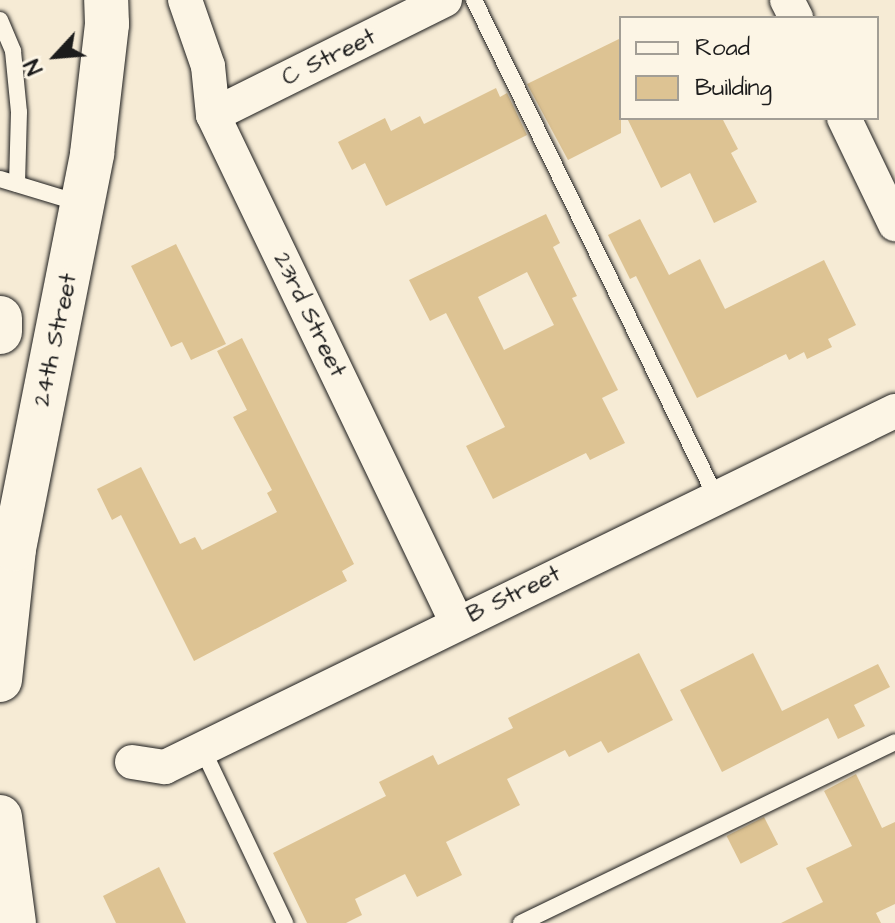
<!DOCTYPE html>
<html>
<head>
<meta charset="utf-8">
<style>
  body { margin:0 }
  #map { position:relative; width:895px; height:923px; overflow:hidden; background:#f6ebd5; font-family:"Architects Daughter",sans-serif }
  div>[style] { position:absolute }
  .building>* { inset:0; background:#ddc393; transform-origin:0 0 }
  .roads { filter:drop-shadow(0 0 2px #1c1c1c) drop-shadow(0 0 2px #1c1c1c) }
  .service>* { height:16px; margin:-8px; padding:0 8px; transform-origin:8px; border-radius:8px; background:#fcf5e5 }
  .minor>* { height:34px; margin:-17px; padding:0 17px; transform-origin:17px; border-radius:17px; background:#fcf5e5 }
  .primary>* { height:44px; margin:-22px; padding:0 22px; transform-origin:22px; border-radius:22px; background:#fcf5e5 }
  span { translate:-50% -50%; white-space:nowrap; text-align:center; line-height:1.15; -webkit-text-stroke:6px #fcf5e5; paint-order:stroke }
  .street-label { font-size:24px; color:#1c1c1c }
  .legend { position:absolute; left:619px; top:16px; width:260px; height:104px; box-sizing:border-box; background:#fcf5e5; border:2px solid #a29e95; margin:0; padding:10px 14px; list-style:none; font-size:24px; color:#1c1c1c }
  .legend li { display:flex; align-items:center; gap:16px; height:40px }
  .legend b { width:40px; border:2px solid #a29e95 }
  .north { position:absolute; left:16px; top:16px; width:80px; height:80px; -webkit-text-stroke:6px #fcf5e5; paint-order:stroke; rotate:244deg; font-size:22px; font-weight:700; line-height:32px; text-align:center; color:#1c1c1c }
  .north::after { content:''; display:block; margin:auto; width:28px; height:36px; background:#1c1c1c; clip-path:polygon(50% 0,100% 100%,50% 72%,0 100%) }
</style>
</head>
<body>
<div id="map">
  <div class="building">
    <i style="clip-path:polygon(621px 38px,621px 133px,568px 160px,527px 84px)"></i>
    <i style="clip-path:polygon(496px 88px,500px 97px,507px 93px,527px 135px,386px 206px,365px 163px,352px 170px,338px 142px,385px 118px,391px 131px,420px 116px,424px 124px)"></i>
    <i style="clip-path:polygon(627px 118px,722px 118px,738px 149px,731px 153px,757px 202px,714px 223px,690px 173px,661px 188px)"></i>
    <i style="clip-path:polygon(evenodd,546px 214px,560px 243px,553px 247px,577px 296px,572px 298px,618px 390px,602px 398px,625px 443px,590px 460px,586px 453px,493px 499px,466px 446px,505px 427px,446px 313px,430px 321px,409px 280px,546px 214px,527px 272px,554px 325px,504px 350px,478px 297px,527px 272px)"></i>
    <i style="clip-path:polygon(640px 219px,669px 275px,700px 259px,725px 309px,824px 260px,856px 325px,828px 339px,832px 347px,807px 359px,804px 352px,789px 360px,786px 354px,697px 398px,636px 276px,630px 279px,608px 235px)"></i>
    <i style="clip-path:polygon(176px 244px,226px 344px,191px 360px,182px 342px,171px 347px,131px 266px)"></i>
    <i style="clip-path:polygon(242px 338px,354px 564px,342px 571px,347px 581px,194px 661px,121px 515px,112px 520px,97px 489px,141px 467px,180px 544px,195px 537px,202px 550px,277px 512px,267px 493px,272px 490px,233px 417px,247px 410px,217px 351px)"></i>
    <i style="clip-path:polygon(639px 653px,673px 720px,608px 753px,601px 741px,569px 757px,565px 750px,507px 779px,520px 805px,446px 842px,462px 875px,417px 897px,405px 874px,355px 899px,362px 915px,346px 923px,307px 923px,273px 853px,386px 796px,379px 782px,433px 755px,438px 765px,513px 728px,508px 718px)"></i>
    <i style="clip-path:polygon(753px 653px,782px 711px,878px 664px,890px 687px,854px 705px,865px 726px,838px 739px,828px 718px,722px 772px,680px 690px)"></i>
    <i style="clip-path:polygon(856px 774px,882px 828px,895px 822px,895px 904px,876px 913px,881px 923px,781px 923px,823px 902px,806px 868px,852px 846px,824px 791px)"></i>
    <i style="left:764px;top:817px;width:31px;height:42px;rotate:63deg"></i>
    <i style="clip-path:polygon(159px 867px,186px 923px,116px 923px,103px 896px)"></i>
  </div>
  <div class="roads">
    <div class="service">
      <i style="left:474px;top:0;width:553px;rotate:64.04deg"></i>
      <i style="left:0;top:20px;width:34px;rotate:67deg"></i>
      <i style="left:13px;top:51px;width:61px;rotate:84.4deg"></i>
      <i style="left:19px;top:112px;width:72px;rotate:91.6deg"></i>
      <i style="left:0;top:179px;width:83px;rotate:16.9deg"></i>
      <i style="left:202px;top:748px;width:194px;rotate:64.6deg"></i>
      <i style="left:521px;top:923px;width:415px;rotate:-25.8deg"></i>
    </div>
    <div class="minor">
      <i style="left:185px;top:0;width:70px;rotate:70.8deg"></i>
      <i style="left:208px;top:66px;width:49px;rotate:84.2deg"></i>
      <i style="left:213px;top:115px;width:564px;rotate:64.34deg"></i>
      <i style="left:787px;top:0;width:20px;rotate:63deg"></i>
      <i style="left:213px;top:115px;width:259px;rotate:-26.4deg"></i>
      <i style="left:844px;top:118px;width:118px;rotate:64.3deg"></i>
      <i style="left:132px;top:762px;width:33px;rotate:9deg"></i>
      <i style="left:165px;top:767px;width:812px;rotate:-26deg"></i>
    </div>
    <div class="primary">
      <i style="left:0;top:318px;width:14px;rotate:90deg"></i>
      <i style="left:0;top:680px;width:132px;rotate:-83.9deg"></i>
      <i style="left:14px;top:549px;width:403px;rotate:-78.8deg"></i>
      <i style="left:92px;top:154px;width:131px;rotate:-83.4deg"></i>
      <i style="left:107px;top:24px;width:24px;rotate:-92deg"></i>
      <i style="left:0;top:817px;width:107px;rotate:82.5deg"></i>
    </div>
  </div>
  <div class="street-label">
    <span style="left:329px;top:58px;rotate:-26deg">C Street</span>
    <span style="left:309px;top:315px;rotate:64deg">23rd Street</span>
    <span style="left:56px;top:340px;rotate:-78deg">24th Street</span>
    <span style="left:514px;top:595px;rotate:-26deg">B Street</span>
  </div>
  <ul class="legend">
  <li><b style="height:10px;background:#fcf5e5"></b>Road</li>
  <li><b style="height:22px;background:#ddc393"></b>Building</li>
  </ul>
  <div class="north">N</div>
</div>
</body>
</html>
